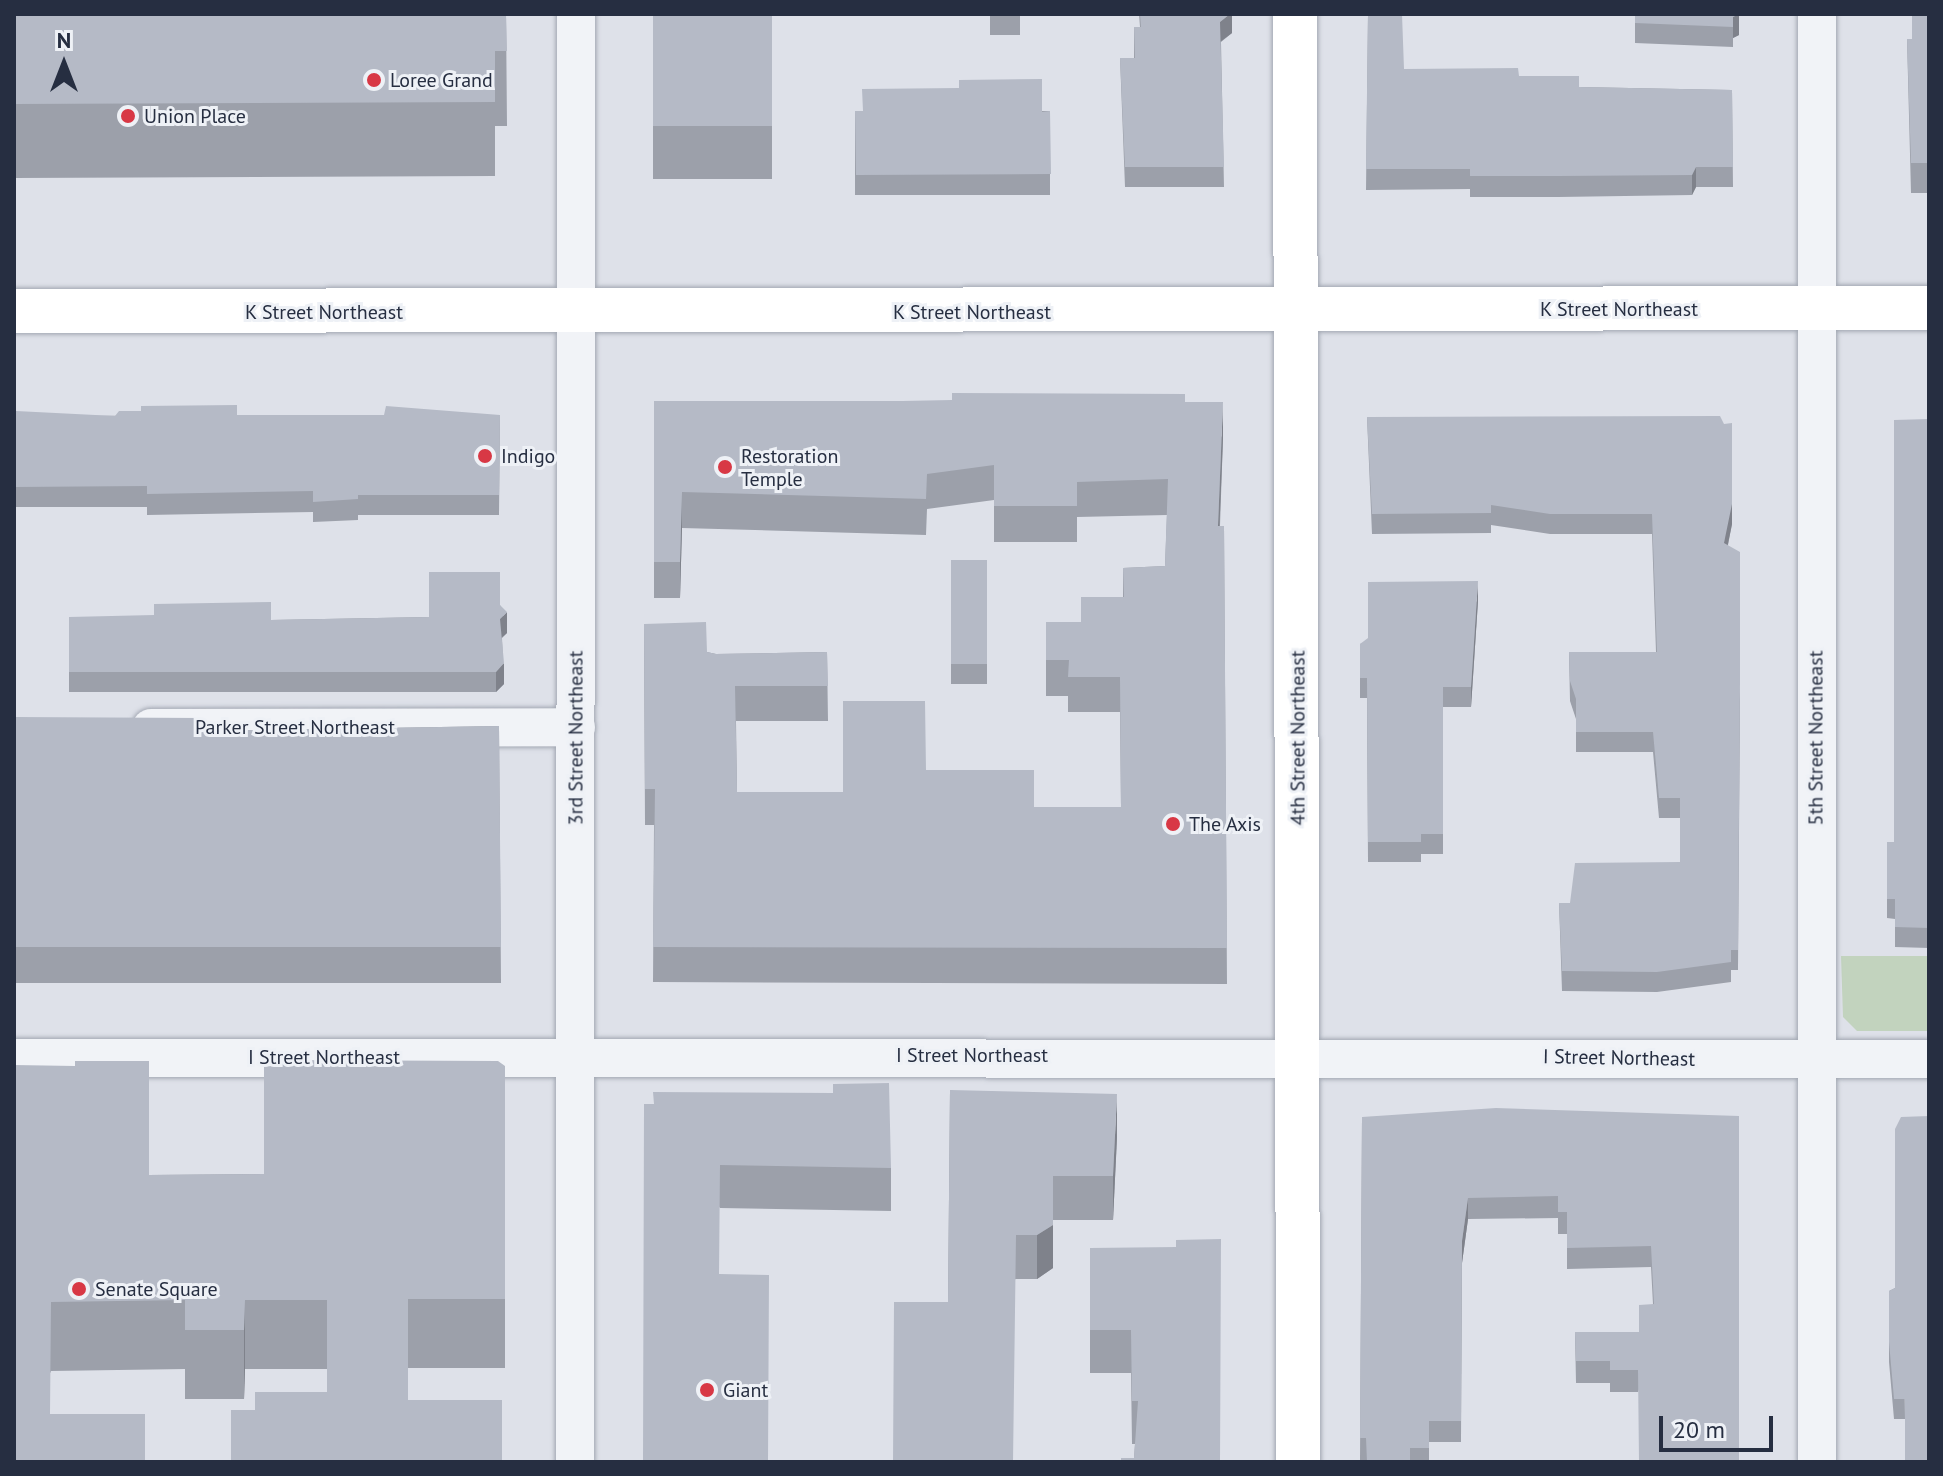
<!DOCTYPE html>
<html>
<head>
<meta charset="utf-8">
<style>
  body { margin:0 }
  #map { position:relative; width:1943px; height:1476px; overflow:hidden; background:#dee1e9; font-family:"PT Sans",sans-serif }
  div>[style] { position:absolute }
  .green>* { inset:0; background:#c2d3be }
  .roads { filter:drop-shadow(0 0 2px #a3a8b3) drop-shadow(0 0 2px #a3a8b3) }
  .street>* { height:38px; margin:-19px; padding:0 19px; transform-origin:19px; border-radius:19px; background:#f1f3f7 }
  .secondary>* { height:44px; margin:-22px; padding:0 22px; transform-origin:22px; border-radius:22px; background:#fff }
  .wall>* { inset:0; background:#9ca0aa; transform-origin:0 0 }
  .shaded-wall>* { inset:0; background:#7f828b }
  .building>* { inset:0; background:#b5bac6; transform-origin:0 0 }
  .dots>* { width:22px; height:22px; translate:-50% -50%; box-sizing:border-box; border:4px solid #eef1f6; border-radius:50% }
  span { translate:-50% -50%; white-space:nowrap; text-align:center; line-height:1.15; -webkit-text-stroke:6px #eef1f6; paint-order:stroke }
  .poi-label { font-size:20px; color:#262e41 }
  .left { translate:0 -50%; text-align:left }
  .street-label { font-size:20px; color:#262e41 }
  .frame { position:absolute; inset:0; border:16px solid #262e41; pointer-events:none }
  .north { position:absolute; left:24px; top:24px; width:80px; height:80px; -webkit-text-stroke:6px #eef1f6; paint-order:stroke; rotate:0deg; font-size:22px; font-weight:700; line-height:32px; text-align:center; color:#262e41 }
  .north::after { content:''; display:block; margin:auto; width:28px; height:36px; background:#262e41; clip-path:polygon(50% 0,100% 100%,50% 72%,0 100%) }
  .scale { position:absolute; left:1659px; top:1416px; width:114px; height:36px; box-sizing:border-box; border:4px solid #262e41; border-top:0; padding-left:10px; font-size:24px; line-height:28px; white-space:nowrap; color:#262e41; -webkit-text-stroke:6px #eef1f6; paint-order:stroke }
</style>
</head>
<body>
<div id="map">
  <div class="green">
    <i style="clip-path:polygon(1841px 956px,1929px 956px,1929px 1031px,1857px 1031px,1843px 1017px)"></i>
  </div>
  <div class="roads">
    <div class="street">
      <i style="left:1817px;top:14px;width:1448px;rotate:90deg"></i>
      <i style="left:151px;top:728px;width:425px;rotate:-0.1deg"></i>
      <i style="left:14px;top:1058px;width:1915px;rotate:0.03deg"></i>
      <i style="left:575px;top:1462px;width:1448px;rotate:-89.96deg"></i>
    </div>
    <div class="secondary">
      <i style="left:1295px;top:14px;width:1448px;rotate:89.88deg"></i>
      <i style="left:14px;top:311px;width:1915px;rotate:-0.09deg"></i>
    </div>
  </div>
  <div class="wall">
    <i style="clip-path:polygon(14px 14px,506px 14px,507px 126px,495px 126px,495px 176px,14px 178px)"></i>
    <i style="left:653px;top:14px;width:119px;height:165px"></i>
    <i style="left:990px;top:14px;width:30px;height:21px"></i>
    <i style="clip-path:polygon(1139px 14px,1232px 14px,1232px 33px,1221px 42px,1224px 187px,1125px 187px,1120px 58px,1134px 58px,1134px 27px,1140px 27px)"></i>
    <i style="clip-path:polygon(1368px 14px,1404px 69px,1519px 76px,1579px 87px,1732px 90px,1733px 187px,1696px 187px,1692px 195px,1558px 197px,1470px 197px,1470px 189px,1366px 190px)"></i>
    <i style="clip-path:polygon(1635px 14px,1739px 14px,1739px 35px,1733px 38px,1733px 47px,1635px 43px)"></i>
    <i style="clip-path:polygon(1929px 14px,1929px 193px,1911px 193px,1907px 39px,1912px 39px)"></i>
    <i style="left:855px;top:111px;width:195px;height:84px"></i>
    <i style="clip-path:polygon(654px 401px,1185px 402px,1223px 438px,1220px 526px,1224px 526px,1227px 984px,653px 982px,654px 825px,645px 825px,644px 624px,707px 652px,716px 654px,827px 652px,828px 721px,736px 721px,737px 792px,843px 792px,926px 770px,1034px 807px,1121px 807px,1120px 712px,1068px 712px,1068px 696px,1046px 696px,1046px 622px,1081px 622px,1123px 597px,1123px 568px,1165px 566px,1167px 515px,1077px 517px,1077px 542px,994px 542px,994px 500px,927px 509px,926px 535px,682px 528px,680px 598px,654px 598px)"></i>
    <i style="clip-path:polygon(500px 415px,499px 515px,358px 515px,358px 520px,313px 522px,313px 512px,147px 515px,147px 507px,15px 507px,14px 416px)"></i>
    <i style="clip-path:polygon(1367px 417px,1732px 524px,1728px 545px,1740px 700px,1738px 970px,1731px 970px,1731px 982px,1657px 992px,1562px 991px,1559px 903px,1570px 903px,1680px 862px,1680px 818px,1659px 818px,1653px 752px,1576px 752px,1576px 719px,1570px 701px,1569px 652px,1656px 652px,1652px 534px,1550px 534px,1491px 525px,1491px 533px,1372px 534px)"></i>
    <i style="clip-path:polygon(1929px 419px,1929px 948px,1895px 947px,1895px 919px,1887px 918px,1887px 842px,1894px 842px)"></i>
    <i style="left:951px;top:560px;width:36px;height:124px"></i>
    <i style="clip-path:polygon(1478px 601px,1471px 707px,1443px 707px,1443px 854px,1421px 854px,1421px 862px,1368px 862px,1367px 698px,1360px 698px,1360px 644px)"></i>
    <i style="clip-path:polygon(500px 605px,507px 633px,502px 638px,504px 684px,496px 692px,69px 692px,69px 617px,271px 620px,429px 617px)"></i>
    <i style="clip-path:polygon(14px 717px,203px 731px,499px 726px,501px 983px,14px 983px)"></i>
    <i style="clip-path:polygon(75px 1066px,149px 1175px,264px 1174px,505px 1066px,505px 1368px,408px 1368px,408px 1400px,255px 1410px,327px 1392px,327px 1369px,245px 1369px,244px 1399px,185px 1399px,185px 1369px,51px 1371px,14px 1462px)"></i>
    <i style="clip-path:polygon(950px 1090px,1117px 1137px,1113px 1220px,1053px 1220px,1053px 1268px,1037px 1279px,1016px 1279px,948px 1302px)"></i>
    <i style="clip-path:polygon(644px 1104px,891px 1168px,891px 1211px,720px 1208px)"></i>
    <i style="clip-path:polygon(1739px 1116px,1638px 1392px,1610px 1392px,1610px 1383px,1576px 1383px,1575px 1332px,1639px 1332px,1653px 1304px,1651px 1267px,1567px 1269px,1567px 1234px,1558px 1234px,1558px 1218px,1468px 1219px,1462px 1263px,1461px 1442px,1429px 1442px,1429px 1462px,1366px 1462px,1366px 1460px,1360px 1460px,1362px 1117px)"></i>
    <i style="clip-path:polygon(1901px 1117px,1905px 1419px,1894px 1419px,1889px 1362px,1889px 1291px,1895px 1288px)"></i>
    <i style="clip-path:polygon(1090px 1248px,1220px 1462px,1134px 1458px,1135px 1444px,1132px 1444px,1131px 1373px,1090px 1373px)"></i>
  </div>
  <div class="shaded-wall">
    <i style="clip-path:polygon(1230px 14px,1232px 14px,1232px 33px,1220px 42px,1220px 22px)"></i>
    <i style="clip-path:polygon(1739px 14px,1739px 35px,1733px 38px,1733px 17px)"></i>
    <i style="clip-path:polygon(1696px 167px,1696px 187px,1692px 195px,1692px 175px)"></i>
    <i style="clip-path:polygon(1223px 402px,1223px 438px,1218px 562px,1218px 526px)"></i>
    <i style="clip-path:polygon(1732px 423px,1732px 524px,1724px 563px,1724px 543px)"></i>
    <i style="clip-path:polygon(682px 492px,682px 528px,680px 598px,680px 562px)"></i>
    <i style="clip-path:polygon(1478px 581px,1478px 601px,1471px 707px,1471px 687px)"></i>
    <i style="clip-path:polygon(507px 612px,507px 633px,500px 639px,500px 619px)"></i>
    <i style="clip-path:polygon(504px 663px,504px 684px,496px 692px,496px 672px)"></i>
    <i style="clip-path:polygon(1117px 1094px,1117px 1137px,1113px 1220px,1113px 1176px)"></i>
    <i style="clip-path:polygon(1468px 1198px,1468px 1219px,1462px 1263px,1461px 1442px,1462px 1241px)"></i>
    <i style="clip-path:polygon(1053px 1225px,1053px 1268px,1037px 1279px,1037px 1235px)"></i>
    <i style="clip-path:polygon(245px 1300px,245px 1369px,244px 1399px,244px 1330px)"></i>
  </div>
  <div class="building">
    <i style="clip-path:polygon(14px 14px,506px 14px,507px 51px,495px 51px,495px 102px,14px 104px)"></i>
    <i style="left:653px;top:14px;width:119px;height:112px"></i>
    <i style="left:990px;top:14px;width:30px;height:1px"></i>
    <i style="clip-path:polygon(1140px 14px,1230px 14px,1220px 22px,1224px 167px,1125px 167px,1120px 58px,1135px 58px,1134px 27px,1141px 27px)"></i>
    <i style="clip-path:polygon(1368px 14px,1402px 14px,1404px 69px,1518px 68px,1519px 76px,1579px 76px,1579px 87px,1732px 90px,1733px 167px,1696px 167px,1692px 175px,1558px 176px,1470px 176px,1470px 169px,1366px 169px)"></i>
    <i style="clip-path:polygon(1635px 14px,1739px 14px,1733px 17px,1733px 27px,1635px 23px)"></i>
    <i style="clip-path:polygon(1912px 14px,1929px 14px,1929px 163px,1911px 163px,1907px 39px,1912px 39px)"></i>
    <i style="clip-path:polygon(1042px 79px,1042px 112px,1050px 111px,1051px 174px,856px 175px,855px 111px,863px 111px,862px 89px,959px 88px,959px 80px)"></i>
    <i style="clip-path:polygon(952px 393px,1185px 394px,1185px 402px,1223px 402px,1218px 526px,1224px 526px,1227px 948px,653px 947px,655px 789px,645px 789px,644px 624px,706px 622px,707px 652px,716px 654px,827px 652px,828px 686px,735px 686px,737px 792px,843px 792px,843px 701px,925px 701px,926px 770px,1034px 770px,1034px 807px,1121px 807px,1120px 677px,1068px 677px,1069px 660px,1046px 660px,1046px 622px,1081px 622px,1081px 597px,1124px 597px,1123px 568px,1165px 566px,1168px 479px,1077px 482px,1077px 506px,994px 506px,994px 465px,927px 474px,926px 499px,682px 492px,680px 562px,654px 562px,654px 401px,902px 401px,952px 400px)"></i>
    <i style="clip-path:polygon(237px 405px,237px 415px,384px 415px,386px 406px,500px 415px,499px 495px,358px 495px,358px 499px,313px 502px,313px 491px,147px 494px,147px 486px,15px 487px,14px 416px,16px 411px,115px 416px,119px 411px,141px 411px,141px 406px)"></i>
    <i style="clip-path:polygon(1720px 416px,1724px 424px,1732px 423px,1732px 504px,1724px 543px,1740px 552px,1740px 681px,1738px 950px,1731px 950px,1731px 962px,1657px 972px,1562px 971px,1559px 903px,1570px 903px,1575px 863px,1680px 862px,1680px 798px,1659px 798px,1653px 732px,1576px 732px,1576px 699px,1570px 681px,1569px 652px,1657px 652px,1652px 514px,1550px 514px,1491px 505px,1491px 513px,1372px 514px,1367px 417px)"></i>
    <i style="clip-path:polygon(1929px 419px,1929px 928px,1895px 927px,1895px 899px,1887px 899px,1887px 842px,1894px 842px,1894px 420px)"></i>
    <i style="left:951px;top:560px;width:36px;height:104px"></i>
    <i style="clip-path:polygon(429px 572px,500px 572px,500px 605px,507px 612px,500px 619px,504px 663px,496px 672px,69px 672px,69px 617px,154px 615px,154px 604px,271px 602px,271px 620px,429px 617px)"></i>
    <i style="clip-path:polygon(1478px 581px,1471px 687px,1443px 687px,1443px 834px,1421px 834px,1421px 842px,1368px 842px,1367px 678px,1360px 678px,1360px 644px,1368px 638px,1368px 582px)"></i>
    <i style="clip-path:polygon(14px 717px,203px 718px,203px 731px,499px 726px,501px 947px,14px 947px)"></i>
    <i style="clip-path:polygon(271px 1060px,498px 1061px,505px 1066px,505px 1299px,408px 1299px,408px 1400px,502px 1400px,502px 1462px,231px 1462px,231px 1410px,255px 1410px,255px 1392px,327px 1392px,327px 1300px,245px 1300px,244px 1330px,185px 1330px,185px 1300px,51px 1302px,50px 1414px,145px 1414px,145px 1462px,14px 1462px,14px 1065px,75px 1066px,75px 1061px,149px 1061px,149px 1175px,264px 1174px,264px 1067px,271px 1066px)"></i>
    <i style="clip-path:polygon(889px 1083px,891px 1168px,720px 1165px,719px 1274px,769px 1275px,768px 1462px,643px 1462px,644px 1104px,654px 1104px,653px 1092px,833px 1093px,833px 1084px)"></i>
    <i style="clip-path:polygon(950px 1090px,1117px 1094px,1113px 1176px,1053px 1176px,1053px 1225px,1037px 1235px,1016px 1235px,1013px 1462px,893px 1462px,894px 1302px,948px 1302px)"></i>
    <i style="clip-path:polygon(1496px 1108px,1739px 1116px,1739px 1462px,1639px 1462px,1638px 1370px,1610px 1370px,1610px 1361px,1576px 1361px,1575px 1332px,1639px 1332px,1639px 1305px,1654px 1304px,1651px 1246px,1567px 1248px,1567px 1212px,1558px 1212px,1558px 1196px,1468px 1198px,1462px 1241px,1461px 1421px,1429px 1421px,1429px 1448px,1410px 1448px,1410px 1462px,1367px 1462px,1366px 1438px,1360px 1438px,1362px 1117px)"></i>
    <i style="clip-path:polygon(1929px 1116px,1929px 1462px,1905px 1462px,1905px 1399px,1894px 1399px,1889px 1342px,1889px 1291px,1895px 1288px,1895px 1129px,1901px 1117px)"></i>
    <i style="clip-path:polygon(1221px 1239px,1220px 1462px,1121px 1462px,1121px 1458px,1134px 1458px,1138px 1401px,1132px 1401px,1131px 1330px,1090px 1330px,1090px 1248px,1176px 1247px,1176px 1240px)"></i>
  </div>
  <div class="dots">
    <i style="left:374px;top:80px;background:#d83845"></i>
    <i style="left:128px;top:116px;background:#d83845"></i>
    <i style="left:485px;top:456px;background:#d83845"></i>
    <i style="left:725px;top:467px;background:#d83845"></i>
    <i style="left:1173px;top:824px;background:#d83845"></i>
    <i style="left:79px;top:1289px;background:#d83845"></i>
    <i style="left:707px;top:1390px;background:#d83845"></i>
  </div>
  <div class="poi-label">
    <span class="left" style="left:390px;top:80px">Loree Grand</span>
    <span class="left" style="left:144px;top:116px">Union Place</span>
    <span class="left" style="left:501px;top:456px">Indigo</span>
    <span class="left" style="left:741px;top:468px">Restoration<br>Temple</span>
    <span class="left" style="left:1189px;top:824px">The Axis</span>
    <span class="left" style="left:95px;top:1289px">Senate Square</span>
    <span class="left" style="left:723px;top:1390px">Giant</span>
  </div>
  <div class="street-label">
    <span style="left:1619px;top:309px">K Street Northeast</span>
    <span style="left:324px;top:312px">K Street Northeast</span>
    <span style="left:972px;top:312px">K Street Northeast</span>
    <span style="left:295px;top:727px">Parker Street Northeast</span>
    <span style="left:576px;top:738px;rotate:-90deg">3rd Street Northeast</span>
    <span style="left:1298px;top:738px;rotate:-90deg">4th Street Northeast</span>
    <span style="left:1816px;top:738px;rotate:-90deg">5th Street Northeast</span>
    <span style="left:972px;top:1055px">I Street Northeast</span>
    <span style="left:324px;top:1057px">I Street Northeast</span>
    <span style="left:1619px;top:1058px;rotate:1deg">I Street Northeast</span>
  </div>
  <div class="frame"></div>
  <div class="north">N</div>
  <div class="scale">20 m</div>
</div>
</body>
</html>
